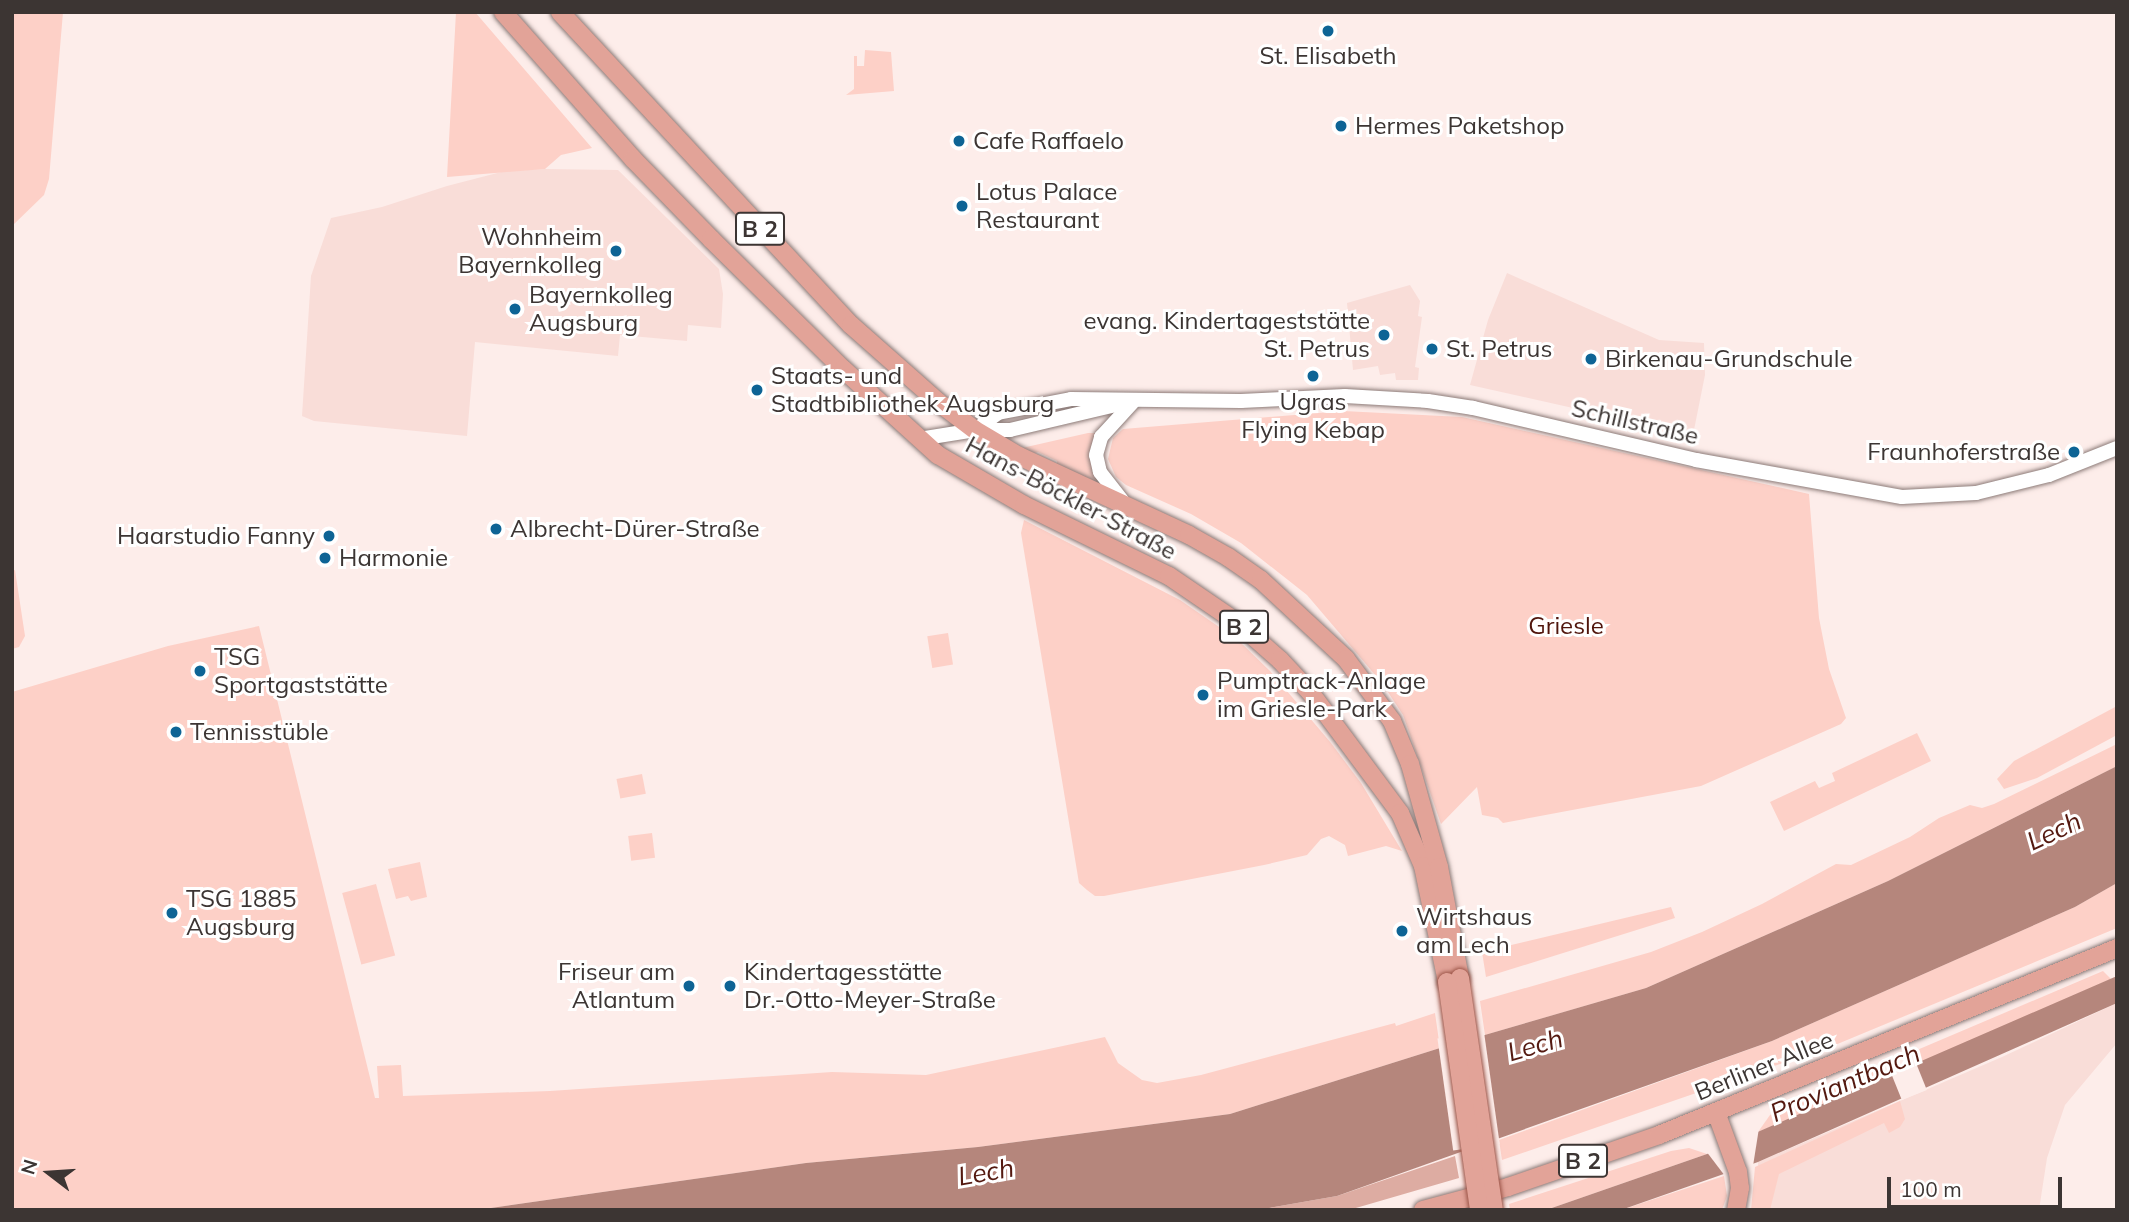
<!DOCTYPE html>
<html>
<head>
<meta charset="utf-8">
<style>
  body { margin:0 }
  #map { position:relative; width:2129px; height:1222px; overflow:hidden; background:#fdedea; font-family:Mulish,sans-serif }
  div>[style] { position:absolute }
  .built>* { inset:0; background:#f9ddd8 }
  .green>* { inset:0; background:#fdd0c7; transform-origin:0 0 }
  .forest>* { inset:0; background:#ddaca2 }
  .water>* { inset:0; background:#b5867c }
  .pier>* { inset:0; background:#fdedea; transform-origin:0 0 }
  .roads { filter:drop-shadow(0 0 2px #8c7b78) drop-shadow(0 0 2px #8c7b78) }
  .minor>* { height:14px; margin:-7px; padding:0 7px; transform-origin:7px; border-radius:7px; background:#fff }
  .major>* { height:18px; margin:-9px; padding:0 9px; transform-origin:9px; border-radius:9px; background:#e2a398 }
  .bridges { filter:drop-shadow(0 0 2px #9c5548) drop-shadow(0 0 2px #9c5548) }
  .major-bridge>* { height:18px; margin:-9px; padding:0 9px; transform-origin:9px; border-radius:9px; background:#e2a398 }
  .dots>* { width:19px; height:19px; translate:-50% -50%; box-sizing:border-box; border:4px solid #fff; border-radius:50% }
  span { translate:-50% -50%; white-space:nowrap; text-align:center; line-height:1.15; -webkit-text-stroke:6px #fff; paint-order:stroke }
  .shield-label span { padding:2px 5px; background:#fff; border:2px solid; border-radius:5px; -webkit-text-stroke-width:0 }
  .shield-label { font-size:23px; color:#3c3533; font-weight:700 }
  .poi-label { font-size:24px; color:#3c3533 }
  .left { translate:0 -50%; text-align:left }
  .right { translate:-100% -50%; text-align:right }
  .street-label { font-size:24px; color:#3c3533 }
  .park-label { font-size:24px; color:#50150c }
  .water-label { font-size:26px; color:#541910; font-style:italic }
  .frame { position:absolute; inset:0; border:14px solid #3c3533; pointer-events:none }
  .north { position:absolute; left:14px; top:1138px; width:70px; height:70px; -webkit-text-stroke:5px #fff; paint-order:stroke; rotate:287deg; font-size:19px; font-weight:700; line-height:28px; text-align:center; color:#3c3533 }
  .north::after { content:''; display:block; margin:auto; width:24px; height:32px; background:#3c3533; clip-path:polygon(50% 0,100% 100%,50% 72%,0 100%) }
  .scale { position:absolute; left:1887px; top:1177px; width:175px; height:32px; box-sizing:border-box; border:4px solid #3c3533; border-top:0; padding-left:9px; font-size:21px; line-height:24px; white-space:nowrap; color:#3c3533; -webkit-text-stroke:5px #fff; paint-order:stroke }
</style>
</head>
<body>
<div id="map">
  <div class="built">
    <i style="clip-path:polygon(545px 169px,618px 170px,719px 269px,723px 294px,721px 328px,688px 325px,687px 341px,620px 335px,618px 356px,475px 342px,467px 436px,314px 421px,302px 416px,311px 276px,331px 218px,382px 207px,447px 186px,505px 171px)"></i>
    <i style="clip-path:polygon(1507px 273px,1659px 340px,1704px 343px,1705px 375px,1693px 435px,1470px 385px,1488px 320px)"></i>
    <i style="clip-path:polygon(1410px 285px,1420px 301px,1418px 316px,1422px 317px,1415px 367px,1419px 368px,1418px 380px,1396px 380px,1395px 373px,1380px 375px,1378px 366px,1353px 370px,1347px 303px)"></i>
    <i style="clip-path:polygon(2117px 1003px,2117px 1043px,2065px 1105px,2047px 1158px,2039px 1210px,1757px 1210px,1758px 1162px,2002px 1057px)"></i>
  </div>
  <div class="green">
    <i style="clip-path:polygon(12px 12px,63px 12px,49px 179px,44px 195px,12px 226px)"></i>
    <i style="clip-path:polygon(456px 12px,475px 12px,592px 148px,561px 155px,545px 169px,447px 177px)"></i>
    <i style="clip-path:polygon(865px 50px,891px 52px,894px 91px,846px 95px,854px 89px,854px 56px,857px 56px,857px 66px,864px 66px)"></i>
    <i style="clip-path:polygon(1343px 411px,1462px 417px,1809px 494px,1819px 618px,1829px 669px,1846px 718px,1841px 724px,1701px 786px,1503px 823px,1498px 818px,1482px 815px,1477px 787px,1441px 824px,1403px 715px,1382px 683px,1307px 595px,1241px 543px,1191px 514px,1126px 485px,1116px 477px,1108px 459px,1113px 438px,1123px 429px)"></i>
    <i style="clip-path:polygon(1088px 433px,1097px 433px,1099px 485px,1057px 466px,1057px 461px,1038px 452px,1033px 454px,1022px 448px)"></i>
    <i style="clip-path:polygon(1024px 520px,1180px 600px,1238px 640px,1270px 671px,1331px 743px,1361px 783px,1402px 851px,1386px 846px,1348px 856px,1345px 845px,1329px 836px,1321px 839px,1307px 855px,1264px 865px,1104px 896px,1095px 896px,1087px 890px,1079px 883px,1021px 533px)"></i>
    <i style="clip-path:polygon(15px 570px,25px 636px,19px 647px,12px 649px,12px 571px)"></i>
    <i style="clip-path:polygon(259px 626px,375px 1098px,379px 1098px,377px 1066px,401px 1065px,403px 1096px,550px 1091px,832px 1072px,926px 1075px,1105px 1037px,1118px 1063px,1142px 1080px,1157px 1083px,1201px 1075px,1395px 1023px,1396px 1026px,1435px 1013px,1440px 1048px,1230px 1114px,978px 1147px,806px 1163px,477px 1210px,12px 1210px,12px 692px,168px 646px)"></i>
    <i style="left:948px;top:633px;width:32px;height:21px;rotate:81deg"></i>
    <i style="clip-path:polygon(2117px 706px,2117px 735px,2037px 778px,2004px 789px,1997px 779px,2014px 761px)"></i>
    <i style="clip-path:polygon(1917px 733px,1931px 761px,1784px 831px,1770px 802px,1815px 781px,1819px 788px,1835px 781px,1832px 773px)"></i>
    <i style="clip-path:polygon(2117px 744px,2117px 766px,1888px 881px,1646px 988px,1485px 1035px,1480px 1001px,1651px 952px,1702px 932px,1762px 904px,1836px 864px,1851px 865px,1910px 837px,1939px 818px,1970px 805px,1982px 808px,1994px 804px)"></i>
    <i style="left:642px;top:774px;width:20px;height:26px;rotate:79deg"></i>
    <i style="left:652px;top:833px;width:25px;height:24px;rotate:83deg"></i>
    <i style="clip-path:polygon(420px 862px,427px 897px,411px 901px,408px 896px,396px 899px,388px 869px)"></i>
    <i style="clip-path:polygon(2117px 883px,2117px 928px,1835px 1045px,1502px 1160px,1499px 1140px,1772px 1041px,2075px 907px)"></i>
    <i style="left:376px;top:884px;width:74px;height:35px;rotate:75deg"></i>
    <i style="clip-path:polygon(1671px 907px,1675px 918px,1486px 977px,1482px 952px)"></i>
    <i style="clip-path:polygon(2103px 971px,2111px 979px,1917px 1065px,1917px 1050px)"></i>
    <i style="clip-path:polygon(1879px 1068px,1884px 1068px,1890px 1077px,1758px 1132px,1770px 1115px,1781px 1109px)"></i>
    <i style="clip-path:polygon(1900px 1101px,1905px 1119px,1900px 1127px,1889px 1133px,1884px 1123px,1779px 1174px,1770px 1210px,1751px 1210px,1755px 1167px)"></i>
    <i style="clip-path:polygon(1689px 1148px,1707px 1154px,1546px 1210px,1510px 1210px,1509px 1204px,1671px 1151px)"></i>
    <i style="clip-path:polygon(1724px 1176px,1727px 1196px,1722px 1210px,1621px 1210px)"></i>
  </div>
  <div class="forest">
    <i style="clip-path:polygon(1455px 1156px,1459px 1178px,1349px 1210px,1258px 1210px,1337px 1196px)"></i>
  </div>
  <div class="water">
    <i style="clip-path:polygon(2117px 766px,2117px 883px,2075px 907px,1772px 1041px,1337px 1196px,1258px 1210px,477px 1210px,806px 1163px,978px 1147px,1230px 1114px,1440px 1048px,1646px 988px,1888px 881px)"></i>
    <i style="clip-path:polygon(2117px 976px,2117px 1003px,1758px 1162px,1621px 1210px,1546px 1210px,1707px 1154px)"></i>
  </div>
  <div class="pier">
    <i style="left:1484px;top:1032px;width:113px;height:47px;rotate:82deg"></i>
    <i style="left:1916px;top:1063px;width:29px;height:27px;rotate:68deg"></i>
    <i style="clip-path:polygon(1759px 1128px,1753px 1166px,1725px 1176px,1706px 1151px)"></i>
  </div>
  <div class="roads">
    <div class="minor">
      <i style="left:975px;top:430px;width:29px;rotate:-36deg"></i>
      <i style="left:998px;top:413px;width:74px;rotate:-10.9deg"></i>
      <i style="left:1071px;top:399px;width:170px;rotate:0.7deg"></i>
      <i style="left:1241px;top:401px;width:104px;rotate:-2.8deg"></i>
      <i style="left:1345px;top:396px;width:83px;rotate:3.4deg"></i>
      <i style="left:1428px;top:401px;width:46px;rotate:8.8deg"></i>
      <i style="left:1473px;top:408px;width:229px;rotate:13.1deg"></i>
      <i style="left:1696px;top:460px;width:209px;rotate:10.2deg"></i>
      <i style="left:1902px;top:497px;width:74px;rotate:-3.1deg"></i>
      <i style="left:1976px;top:493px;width:75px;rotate:-13.9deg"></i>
      <i style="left:2049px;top:475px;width:73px;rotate:-21.7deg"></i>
      <i style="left:919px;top:439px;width:57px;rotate:-9.1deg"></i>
      <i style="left:975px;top:430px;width:35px"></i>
      <i style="left:1010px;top:430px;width:109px;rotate:-13.3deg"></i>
      <i style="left:1125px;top:504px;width:41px;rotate:-128deg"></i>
      <i style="left:1100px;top:472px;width:17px;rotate:-103deg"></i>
      <i style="left:1096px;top:455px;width:19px;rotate:-74deg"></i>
      <i style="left:1101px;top:437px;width:49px;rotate:-47.5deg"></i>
    </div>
    <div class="major">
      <i style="left:503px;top:12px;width:196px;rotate:48.5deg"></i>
      <i style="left:633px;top:159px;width:112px;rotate:45.7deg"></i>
      <i style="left:711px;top:239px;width:185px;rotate:44.6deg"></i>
      <i style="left:843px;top:369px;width:128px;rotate:42.2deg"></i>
      <i style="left:938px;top:455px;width:99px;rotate:30.2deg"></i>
      <i style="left:1024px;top:505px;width:161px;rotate:26.1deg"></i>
      <i style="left:1169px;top:576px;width:83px;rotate:34.3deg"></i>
      <i style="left:1238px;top:623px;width:56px;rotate:41.4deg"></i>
      <i style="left:1280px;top:660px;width:44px;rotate:46.8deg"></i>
      <i style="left:1310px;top:692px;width:151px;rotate:53.4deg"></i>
      <i style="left:1400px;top:813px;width:58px;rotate:66.5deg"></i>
      <i style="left:1423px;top:866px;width:118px;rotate:78.3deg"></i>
      <i style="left:560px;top:12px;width:427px;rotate:47.1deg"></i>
      <i style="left:851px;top:325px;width:116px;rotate:41.5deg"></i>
      <i style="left:938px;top:402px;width:46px;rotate:37.1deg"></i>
      <i style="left:975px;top:430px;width:51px;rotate:30.6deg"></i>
      <i style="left:1019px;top:456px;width:187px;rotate:24.9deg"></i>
      <i style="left:1189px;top:535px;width:45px;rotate:29.4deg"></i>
      <i style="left:1228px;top:557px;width:40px;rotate:34.9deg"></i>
      <i style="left:1261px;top:580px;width:116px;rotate:42.9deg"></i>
      <i style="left:1346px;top:659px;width:77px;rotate:53.4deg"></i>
      <i style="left:1392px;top:721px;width:47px;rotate:67.3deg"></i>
      <i style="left:1410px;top:764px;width:107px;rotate:74.3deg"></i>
      <i style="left:1439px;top:867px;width:113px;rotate:79.3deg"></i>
      <i style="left:1716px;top:1112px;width:64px;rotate:69.9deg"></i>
      <i style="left:1738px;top:1172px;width:16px;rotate:83deg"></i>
      <i style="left:1740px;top:1188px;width:22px;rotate:100deg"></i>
      <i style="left:1423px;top:1210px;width:88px;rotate:-15.1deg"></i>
      <i style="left:1508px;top:1187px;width:160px;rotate:-19deg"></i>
      <i style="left:1659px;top:1135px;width:495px;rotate:-22.2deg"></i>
    </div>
  </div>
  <div class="bridges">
    <div class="major-bridge">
      <i style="left:1460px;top:978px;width:234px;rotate:81.7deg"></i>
      <i style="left:1447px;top:982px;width:230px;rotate:82deg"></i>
    </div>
  </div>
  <div class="dots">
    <i style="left:1328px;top:31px;background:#0e6495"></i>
    <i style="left:1341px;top:126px;background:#0e6495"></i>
    <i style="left:959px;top:141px;background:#0e6495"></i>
    <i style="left:962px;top:206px;background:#0e6495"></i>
    <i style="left:616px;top:251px;background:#0e6495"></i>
    <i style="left:515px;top:309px;background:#0e6495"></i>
    <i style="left:1384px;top:335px;background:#0e6495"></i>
    <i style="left:1432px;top:349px;background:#0e6495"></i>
    <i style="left:1591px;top:359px;background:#0e6495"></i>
    <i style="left:1313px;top:376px;background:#0e6495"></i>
    <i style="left:757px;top:390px;background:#0e6495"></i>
    <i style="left:2074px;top:452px;background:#0e6495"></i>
    <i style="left:496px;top:529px;background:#0e6495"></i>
    <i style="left:329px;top:536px;background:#0e6495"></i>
    <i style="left:325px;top:558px;background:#0e6495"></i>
    <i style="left:200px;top:671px;background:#0e6495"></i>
    <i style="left:1203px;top:695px;background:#0e6495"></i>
    <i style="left:176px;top:732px;background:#0e6495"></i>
    <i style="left:172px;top:913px;background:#0e6495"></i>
    <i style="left:1402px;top:931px;background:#0e6495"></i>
    <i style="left:689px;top:986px;background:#0e6495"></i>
    <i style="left:730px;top:986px;background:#0e6495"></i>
  </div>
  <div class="shield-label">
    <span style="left:760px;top:229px">B 2</span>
    <span style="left:1244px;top:627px">B 2</span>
    <span style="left:1583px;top:1161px">B 2</span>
  </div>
  <div class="poi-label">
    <span style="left:1328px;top:56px">St. Elisabeth</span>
    <span class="left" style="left:1355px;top:126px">Hermes Paketshop</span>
    <span class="left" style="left:973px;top:141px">Cafe Raffaelo</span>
    <span class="left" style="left:976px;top:206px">Lotus Palace<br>Restaurant</span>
    <span class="right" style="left:602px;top:251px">Wohnheim<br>Bayernkolleg</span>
    <span class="left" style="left:529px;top:309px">Bayernkolleg<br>Augsburg</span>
    <span class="right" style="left:1370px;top:335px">evang. Kindertageststätte<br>St. Petrus</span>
    <span class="left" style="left:1446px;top:349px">St. Petrus</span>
    <span class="left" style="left:1605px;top:359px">Birkenau-Grundschule</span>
    <span class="left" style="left:771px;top:390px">Staats- und<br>Stadtbibliothek Augsburg</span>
    <span style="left:1313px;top:416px">Ugras<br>Flying Kebap</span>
    <span class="right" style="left:2060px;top:452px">Fraunhoferstraße</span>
    <span class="left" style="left:510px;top:529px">Albrecht-Dürer-Straße</span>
    <span class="right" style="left:315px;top:536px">Haarstudio Fanny</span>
    <span class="left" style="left:339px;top:558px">Harmonie</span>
    <span class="left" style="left:214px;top:671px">TSG<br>Sportgaststätte</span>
    <span class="left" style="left:1217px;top:695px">Pumptrack-Anlage<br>im Griesle-Park</span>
    <span class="left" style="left:190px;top:732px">Tennisstüble</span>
    <span class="left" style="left:186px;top:913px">TSG 1885<br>Augsburg</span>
    <span class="left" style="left:1416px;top:931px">Wirtshaus<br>am Lech</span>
    <span class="right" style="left:675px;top:986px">Friseur am<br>Atlantum</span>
    <span class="left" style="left:744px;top:986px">Kindertagesstätte<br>Dr.-Otto-Meyer-Straße</span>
  </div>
  <div class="street-label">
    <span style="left:1635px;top:422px;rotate:13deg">Schillstraße</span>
    <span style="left:1071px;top:498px;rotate:28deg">Hans-Böckler-Straße</span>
    <span style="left:1764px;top:1066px;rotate:-22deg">Berliner Allee</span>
  </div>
  <div class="park-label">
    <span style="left:1566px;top:626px">Griesle</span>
  </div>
  <div class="water-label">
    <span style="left:2054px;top:831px;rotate:-25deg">Lech</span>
    <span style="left:1535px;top:1045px;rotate:-16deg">Lech</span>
    <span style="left:1845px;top:1083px;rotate:-23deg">Proviantbach</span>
    <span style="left:986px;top:1172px;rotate:-10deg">Lech</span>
  </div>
  <div class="frame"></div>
  <div class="north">N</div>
  <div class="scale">100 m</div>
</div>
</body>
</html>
